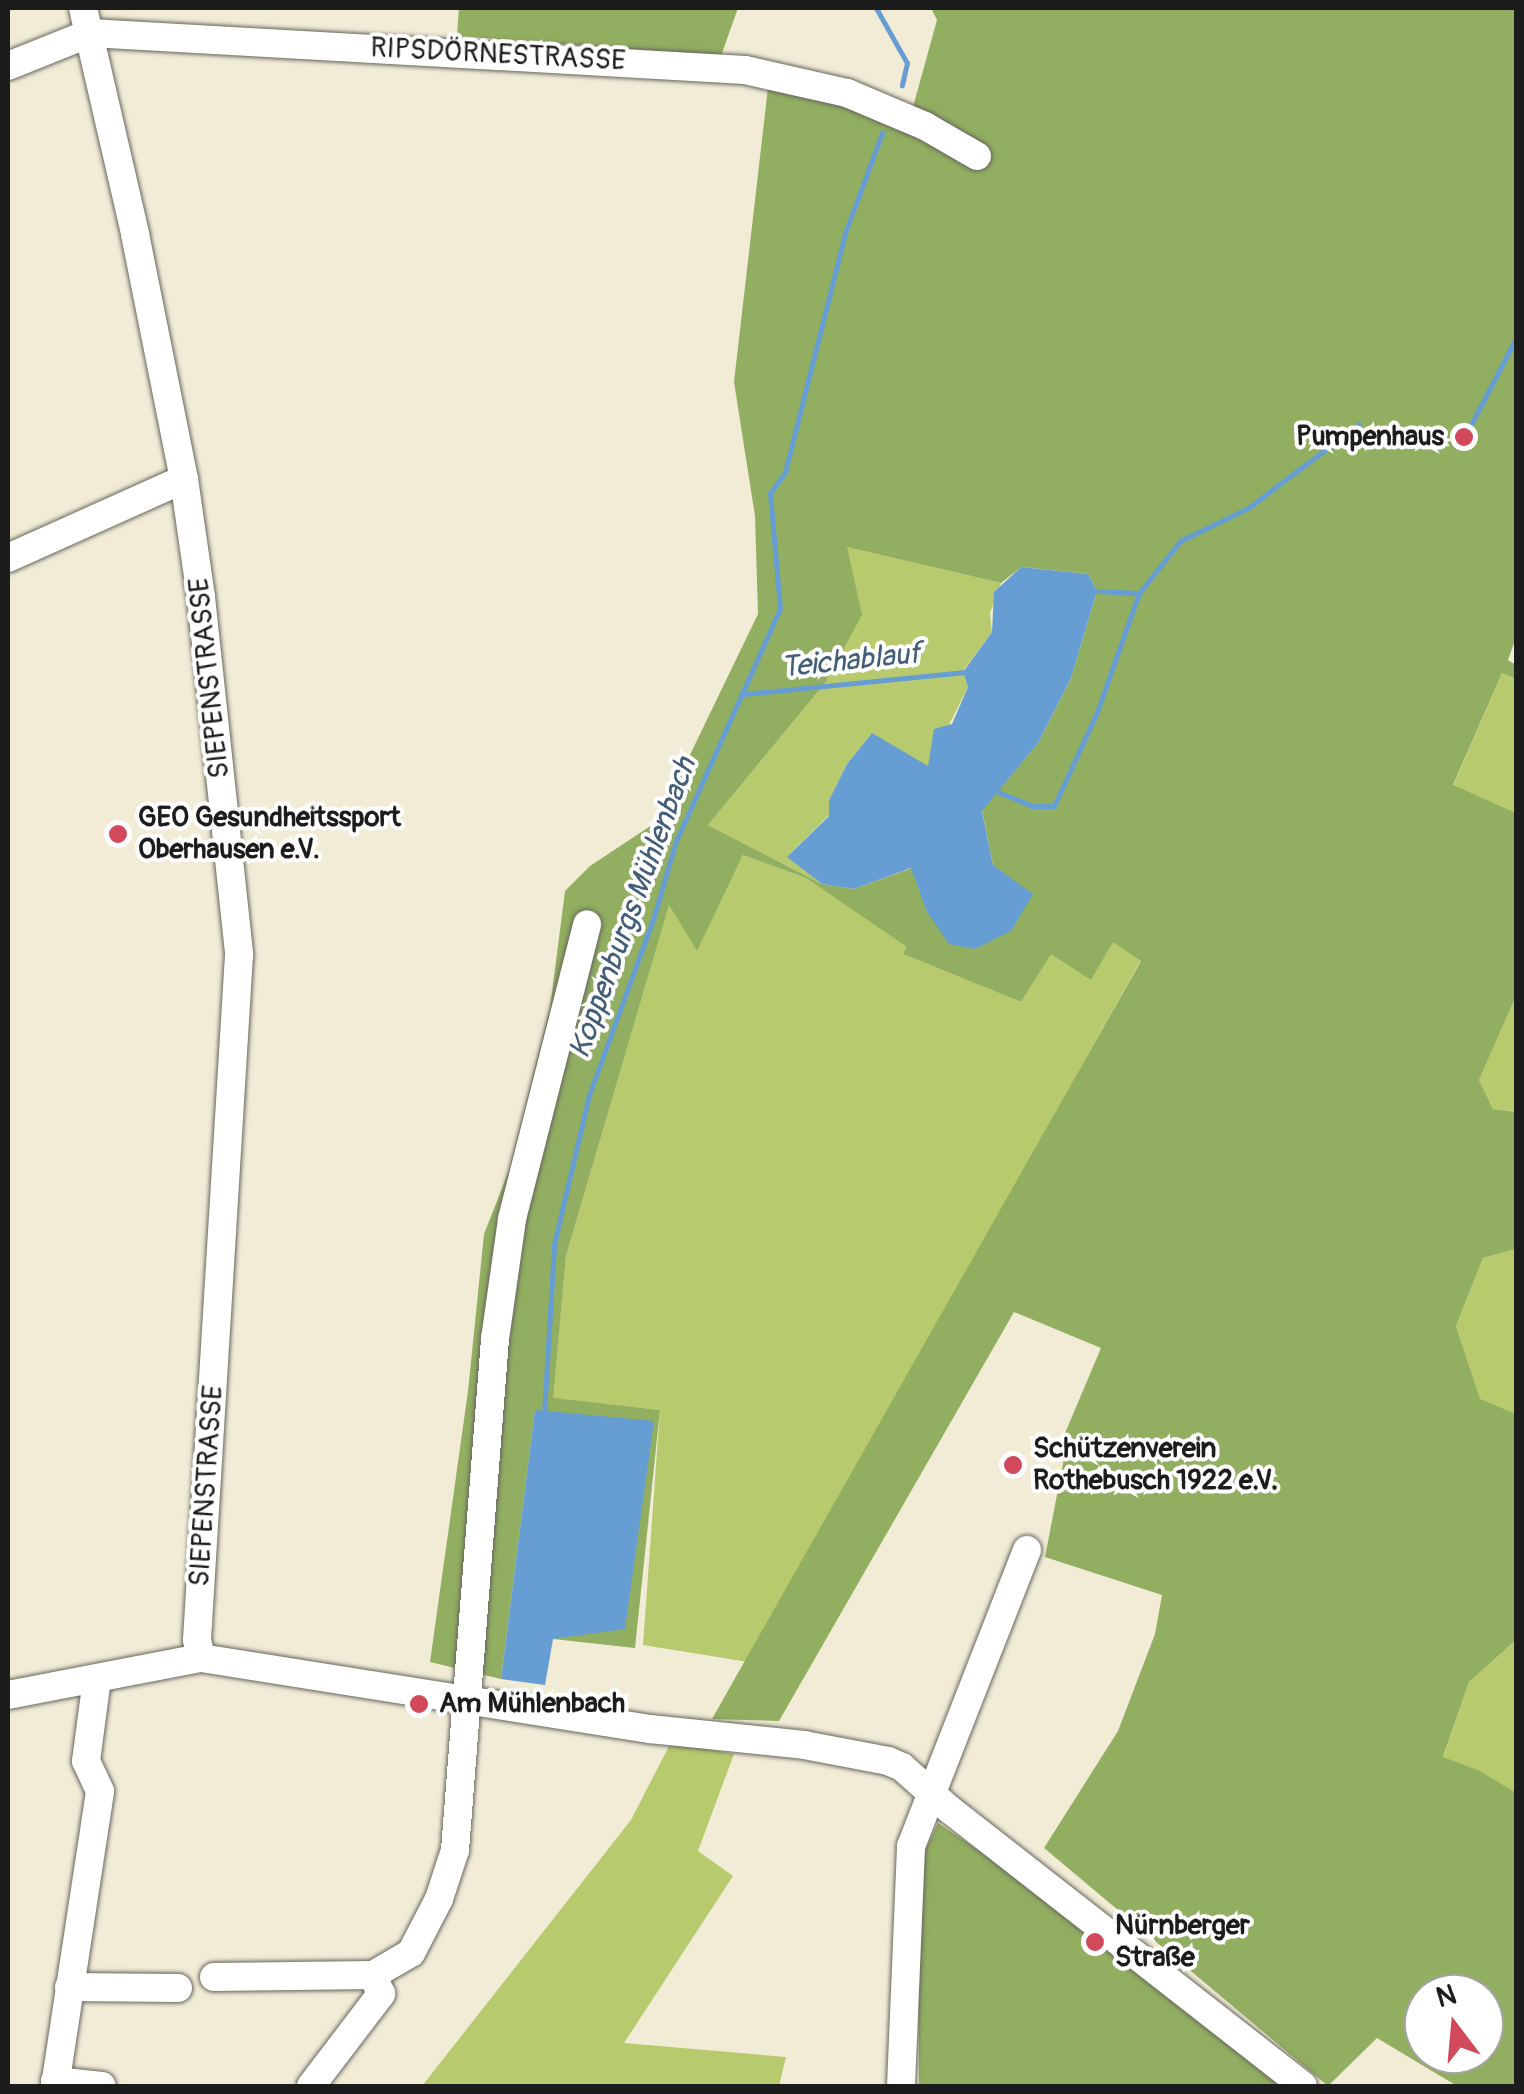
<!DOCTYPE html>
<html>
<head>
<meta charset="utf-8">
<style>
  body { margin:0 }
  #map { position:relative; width:1524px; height:2094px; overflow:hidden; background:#f2ecd7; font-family:Pangolin,sans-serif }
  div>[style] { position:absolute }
  .green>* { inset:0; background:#b7ca6e }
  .forest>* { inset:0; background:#91ae61 }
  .water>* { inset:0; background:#669ed4 }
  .stream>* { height:5px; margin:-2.5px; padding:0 2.5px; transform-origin:2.5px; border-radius:2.5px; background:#669ed4 }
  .roads { filter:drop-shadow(0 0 2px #67655d) drop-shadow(0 0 2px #67655d) }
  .minor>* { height:28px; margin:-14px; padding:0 14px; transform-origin:14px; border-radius:14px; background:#fff }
  .dots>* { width:28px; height:28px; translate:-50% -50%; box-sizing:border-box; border:5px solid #fff; border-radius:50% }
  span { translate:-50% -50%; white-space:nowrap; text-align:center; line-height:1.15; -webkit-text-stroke:8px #fff; paint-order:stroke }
  .street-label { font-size:28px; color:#1c1c1c }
  .poi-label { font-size:28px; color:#1c1c1c; font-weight:700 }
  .right { translate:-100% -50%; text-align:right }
  .left { translate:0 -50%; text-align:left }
  .water-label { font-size:30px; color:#415d78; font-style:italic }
  .frame { position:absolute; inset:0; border:10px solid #1c1c1c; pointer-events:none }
  .north { position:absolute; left:1404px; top:1974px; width:100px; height:100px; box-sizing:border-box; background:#fff; border:2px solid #a4a4a4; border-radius:50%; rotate:344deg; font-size:28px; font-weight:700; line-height:40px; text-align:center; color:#1c1c1c }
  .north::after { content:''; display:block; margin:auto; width:35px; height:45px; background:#d1495b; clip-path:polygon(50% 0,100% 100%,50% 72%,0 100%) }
</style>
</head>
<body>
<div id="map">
  <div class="green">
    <i style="clip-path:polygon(847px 547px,1001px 583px,990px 613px,992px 632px,963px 671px,968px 687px,928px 767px,871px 734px,847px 764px,829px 800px,829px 815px,788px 856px,822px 884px,708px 825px,825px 683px)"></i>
    <i style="clip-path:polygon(1502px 673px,1516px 679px,1516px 813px,1453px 786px)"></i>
    <i style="clip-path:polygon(743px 855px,806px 878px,908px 947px,903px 954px,1021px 1002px,1051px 953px,1113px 941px,1141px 960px,748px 1662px,643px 1645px,660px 1410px,552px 1399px,566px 1256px,669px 904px,697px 950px)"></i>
    <i style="clip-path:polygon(1516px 996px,1516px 1112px,1493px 1109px,1479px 1080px)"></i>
    <i style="clip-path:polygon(1516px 1249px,1516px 1414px,1480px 1400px,1456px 1326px,1483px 1258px)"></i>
    <i style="clip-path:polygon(1516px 1640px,1516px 1793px,1443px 1758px,1469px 1682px)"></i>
    <i style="clip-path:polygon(685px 1745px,734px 1754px,698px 1851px,733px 1876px,624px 2043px,786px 2057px,779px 2086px,422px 2086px,631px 1820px,669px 1746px)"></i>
  </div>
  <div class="forest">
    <i style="clip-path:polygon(459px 8px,738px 8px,721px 56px,457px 36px)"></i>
    <i style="clip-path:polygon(evenodd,931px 8px,1516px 8px,1516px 637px,1508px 660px,1516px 665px,1516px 679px,1502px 673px,1453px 785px,1516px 813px,1516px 996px,1479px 1080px,1493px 1109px,1516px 1112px,1516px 1249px,1483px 1258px,1456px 1326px,1480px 1399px,1516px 1414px,1516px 1640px,1469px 1682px,1443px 1757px,1480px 1771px,1516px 1793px,1516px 2086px,1457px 2086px,1377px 2038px,1328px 2086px,1044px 1848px,1118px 1731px,1155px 1634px,1162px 1595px,1045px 1557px,1066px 1448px,1060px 1445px,1101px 1348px,1014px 1312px,779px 1721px,712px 1719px,1141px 961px,1113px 942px,1091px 980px,1051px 954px,1021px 1002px,903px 954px,907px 947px,806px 878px,743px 855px,697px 951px,669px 905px,566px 1256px,553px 1398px,660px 1410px,635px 1648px,553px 1639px,535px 1411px,501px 1679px,430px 1662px,468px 1391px,484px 1234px,510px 1168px,550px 1008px,565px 891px,590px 866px,658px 821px,758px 614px,755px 516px,734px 382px,769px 79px,908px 125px,937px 20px,931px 8px,847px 547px,1001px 583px,1021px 567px,1088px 574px,1097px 591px,1071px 678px,1038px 743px,982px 810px,993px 865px,927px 912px,912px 868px,854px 889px,822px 884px,708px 825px,825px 683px,862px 615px,847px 547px,931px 8px,1424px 1994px,1484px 1994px,1484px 2054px,1424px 2054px,1424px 1994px)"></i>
    <i style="clip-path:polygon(938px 1823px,1003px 1867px,1280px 2086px,919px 2086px,918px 1866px)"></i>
  </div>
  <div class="water">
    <i style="clip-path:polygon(1021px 567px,1088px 574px,1097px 591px,1071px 678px,1038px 743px,982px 811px,993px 865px,1033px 894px,1011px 931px,975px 949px,949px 944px,927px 912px,911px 868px,854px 889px,822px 884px,787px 857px,829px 816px,829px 800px,847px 764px,872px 733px,928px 766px,934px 729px,952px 724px,968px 687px,963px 672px,992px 632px,994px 592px)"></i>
    <i style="clip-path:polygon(535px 1410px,654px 1421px,625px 1629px,553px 1639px,545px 1685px,501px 1679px)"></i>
  </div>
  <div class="stream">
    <i style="left:876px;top:8px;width:63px;rotate:60.6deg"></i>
    <i style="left:907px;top:63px;width:23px;rotate:103deg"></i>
    <i style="left:1467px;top:432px;width:106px;rotate:-62.5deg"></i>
    <i style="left:1097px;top:591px;width:42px;rotate:2.7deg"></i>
    <i style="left:1139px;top:593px;width:66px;rotate:-51.7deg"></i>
    <i style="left:1180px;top:541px;width:76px;rotate:-25.9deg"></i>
    <i style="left:1248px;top:508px;width:139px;rotate:-37.1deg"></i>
    <i style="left:744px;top:694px;width:220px;rotate:-5.7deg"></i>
    <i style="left:998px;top:792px;width:37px;rotate:22deg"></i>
    <i style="left:1032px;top:806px;width:22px"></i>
    <i style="left:1054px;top:806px;width:103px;rotate:-65.4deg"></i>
    <i style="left:1097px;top:712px;width:126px;rotate:-70.6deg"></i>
    <i style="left:544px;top:1414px;width:170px;rotate:-86.6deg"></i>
    <i style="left:554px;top:1244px;width:153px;rotate:-76.8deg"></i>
    <i style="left:589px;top:1095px;width:190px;rotate:-70deg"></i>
    <i style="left:654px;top:916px;width:78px;rotate:-73.7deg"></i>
    <i style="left:676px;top:841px;width:255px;rotate:-65.9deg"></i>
    <i style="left:780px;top:608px;width:115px;rotate:-95deg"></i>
    <i style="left:770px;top:493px;width:26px;rotate:-54deg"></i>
    <i style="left:785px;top:472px;width:246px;rotate:-75.9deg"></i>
    <i style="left:845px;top:233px;width:107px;rotate:-69.7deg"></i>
  </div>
  <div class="roads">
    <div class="minor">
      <i style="left:83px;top:8px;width:232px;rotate:77deg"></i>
      <i style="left:135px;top:234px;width:250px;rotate:78.7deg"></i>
      <i style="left:184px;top:479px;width:119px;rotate:81.8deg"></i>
      <i style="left:201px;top:597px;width:360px;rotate:83.9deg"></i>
      <i style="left:239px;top:955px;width:686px;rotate:93.51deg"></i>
      <i style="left:197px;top:1640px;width:18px;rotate:77deg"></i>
      <i style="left:8px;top:66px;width:88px;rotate:-21.9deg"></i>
      <i style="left:90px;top:33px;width:656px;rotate:3.23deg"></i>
      <i style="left:745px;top:70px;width:105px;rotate:12.7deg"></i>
      <i style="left:847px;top:93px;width:85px;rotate:22.9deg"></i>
      <i style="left:925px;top:126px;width:60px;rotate:30deg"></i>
      <i style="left:8px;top:558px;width:193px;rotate:-24.2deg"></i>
      <i style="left:8px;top:1695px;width:197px;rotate:-10.9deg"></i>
      <i style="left:201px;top:1658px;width:455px;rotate:9deg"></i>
      <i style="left:650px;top:1729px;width:155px;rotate:5.9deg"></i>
      <i style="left:804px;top:1745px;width:86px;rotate:10.8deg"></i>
      <i style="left:888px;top:1761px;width:15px;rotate:23deg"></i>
      <i style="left:902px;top:1767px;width:63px;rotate:41.8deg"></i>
      <i style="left:949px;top:1809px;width:449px;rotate:38deg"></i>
      <i style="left:214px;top:1977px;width:159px;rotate:-0.7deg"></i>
      <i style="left:69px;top:1987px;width:109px;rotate:0.5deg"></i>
      <i style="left:55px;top:2081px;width:47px;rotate:6.1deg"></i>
      <i style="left:55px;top:2086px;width:298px;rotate:-81.3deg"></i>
      <i style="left:100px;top:1791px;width:33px;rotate:-115deg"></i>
      <i style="left:86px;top:1761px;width:83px;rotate:-82.4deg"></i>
      <i style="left:311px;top:2086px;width:116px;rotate:-52.7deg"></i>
      <i style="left:381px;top:1994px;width:21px;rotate:-113deg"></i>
      <i style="left:373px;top:1975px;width:44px;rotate:-30.1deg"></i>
      <i style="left:411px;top:1953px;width:61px;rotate:-62.6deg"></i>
      <i style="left:439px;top:1899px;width:52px;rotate:-71.9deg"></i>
      <i style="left:455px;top:1850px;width:513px;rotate:-85.52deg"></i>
      <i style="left:495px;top:1339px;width:121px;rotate:-81.9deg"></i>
      <i style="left:512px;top:1219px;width:304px;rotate:-75.7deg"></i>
      <i style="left:901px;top:2086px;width:240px;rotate:-87.6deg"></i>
      <i style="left:911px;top:1846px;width:318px;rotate:-68.6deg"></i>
    </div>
  </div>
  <div class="dots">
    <i style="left:1464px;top:437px;background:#d1495b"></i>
    <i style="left:118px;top:834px;background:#d1495b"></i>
    <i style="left:1013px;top:1465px;background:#d1495b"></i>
    <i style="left:419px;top:1704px;background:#d1495b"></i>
    <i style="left:1095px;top:1942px;background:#d1495b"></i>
  </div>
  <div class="street-label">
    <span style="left:498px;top:55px;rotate:3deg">RIPSDÖRNESTRASSE</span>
    <span style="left:210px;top:678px;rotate:-96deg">SIEPENSTRASSE</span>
    <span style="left:207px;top:1486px;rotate:-86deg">SIEPENSTRASSE</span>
  </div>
  <div class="poi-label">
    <span class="right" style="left:1444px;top:437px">Pumpenhaus</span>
    <span class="left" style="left:138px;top:834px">GEO Gesundheitssport<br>Oberhausen e.V.</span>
    <span class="left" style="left:1033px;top:1465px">Schützenverein<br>Rothebusch 1922 e.V.</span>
    <span class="left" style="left:439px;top:1704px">Am Mühlenbach</span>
    <span class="left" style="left:1115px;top:1942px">Nürnberger<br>Straße</span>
  </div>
  <div class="water-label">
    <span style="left:851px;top:661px;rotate:-6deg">Teichablauf</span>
    <span style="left:633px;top:908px;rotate:-70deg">Koppenburgs Mühlenbach</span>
  </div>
  <div class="frame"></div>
  <div class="north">N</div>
</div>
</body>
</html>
